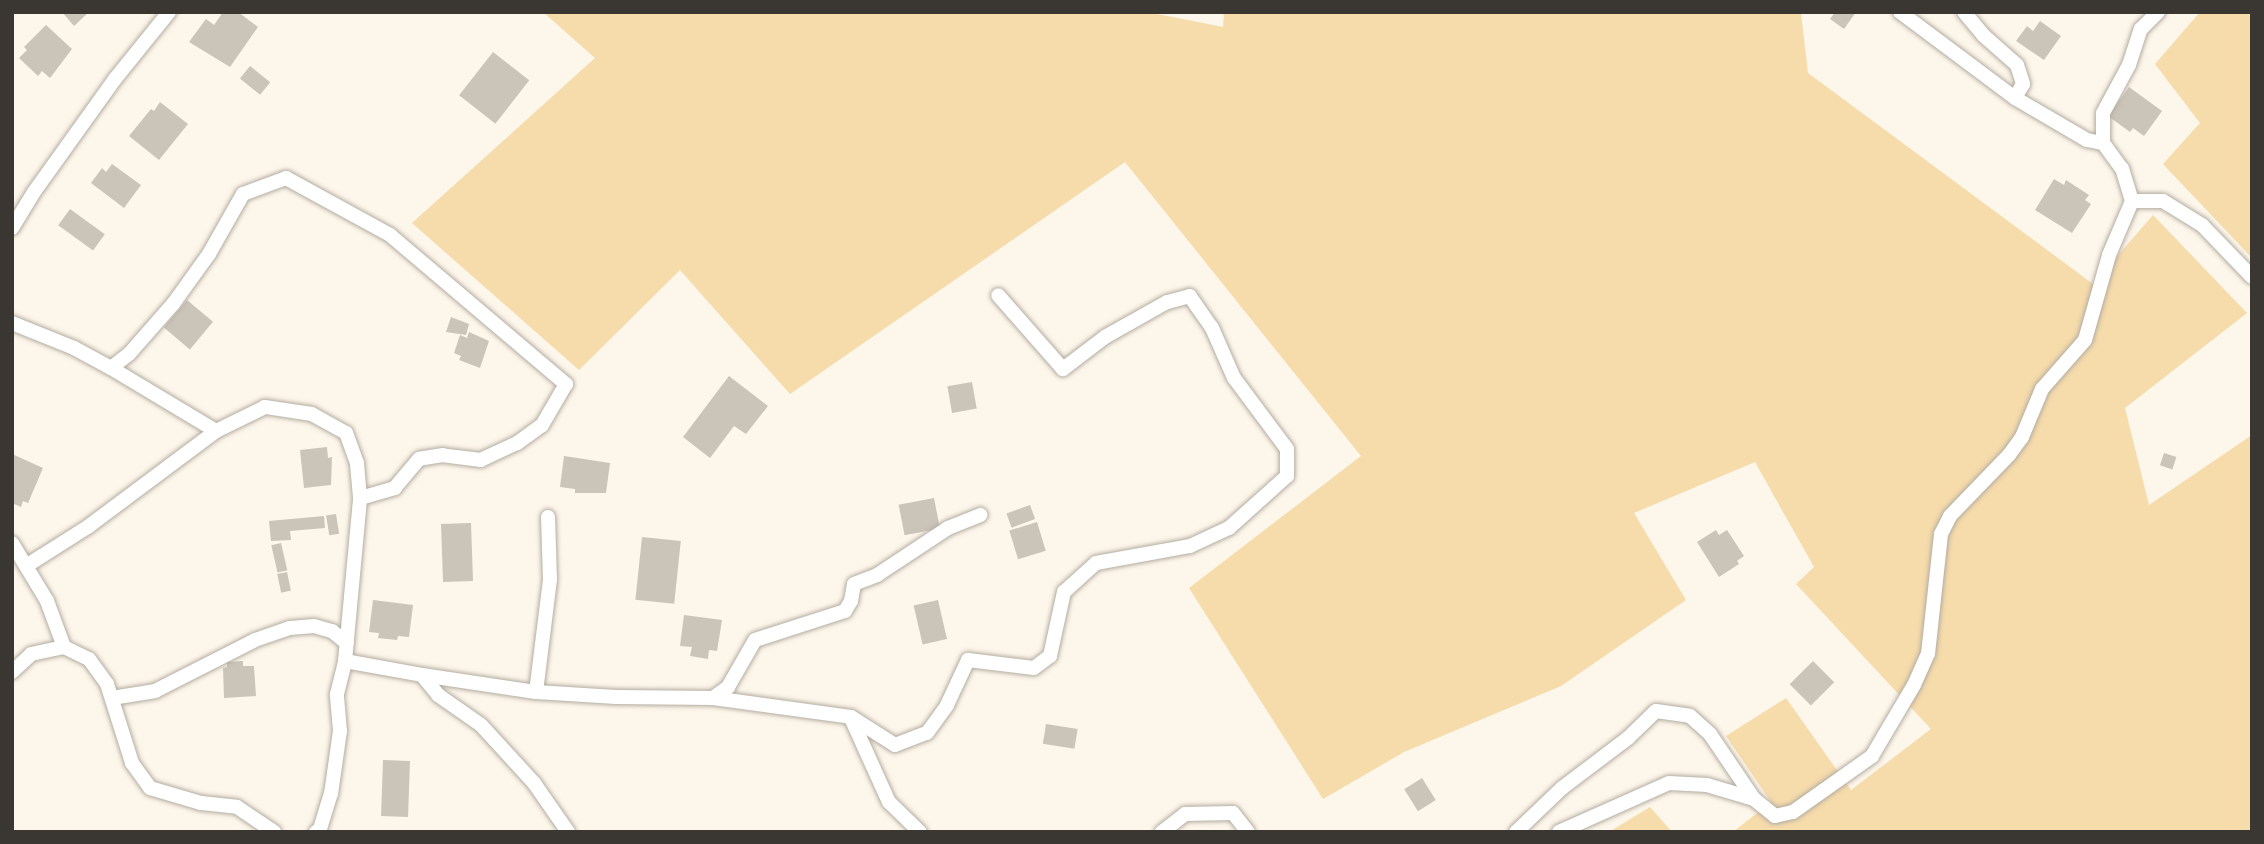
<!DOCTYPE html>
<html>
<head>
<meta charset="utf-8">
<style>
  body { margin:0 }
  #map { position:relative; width:2264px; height:844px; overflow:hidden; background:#fdf6ea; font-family:Bitter,serif }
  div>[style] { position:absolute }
  .green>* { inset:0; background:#f6dbab }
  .building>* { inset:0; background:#cbc4b9; transform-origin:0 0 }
  .roads { filter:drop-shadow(0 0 2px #b3aca1) drop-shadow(0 0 2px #b3aca1) }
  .street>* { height:14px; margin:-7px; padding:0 7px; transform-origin:7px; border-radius:7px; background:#fff }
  span { translate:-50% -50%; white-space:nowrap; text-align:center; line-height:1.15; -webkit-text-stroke:7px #fff; paint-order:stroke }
  .frame { position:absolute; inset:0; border:14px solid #3a3732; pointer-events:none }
</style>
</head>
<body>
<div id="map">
  <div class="green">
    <i style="clip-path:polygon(543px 12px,1147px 12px,1223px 27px,1224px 12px,1801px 13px,1808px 73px,2093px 284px,2153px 215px,2247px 313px,2125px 408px,2149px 505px,2252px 435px,2252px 832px,1733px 832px,1771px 802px,1726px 736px,1786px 698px,1851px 790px,1931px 729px,1796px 584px,1814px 567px,1755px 462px,1634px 513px,1686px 600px,1561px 686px,1404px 752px,1323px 799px,1189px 588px,1361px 456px,1125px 162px,790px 394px,680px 270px,579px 370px,412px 223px,595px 58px)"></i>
    <i style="clip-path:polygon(2200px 12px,2252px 12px,2252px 258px,2163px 164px,2200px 123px,2155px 64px)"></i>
    <i style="clip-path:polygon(1650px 807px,1672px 832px,1609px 832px)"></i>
  </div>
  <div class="building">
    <i style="clip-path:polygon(62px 12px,89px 12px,74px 26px)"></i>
    <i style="clip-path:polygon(223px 12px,238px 12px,258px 27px,230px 67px,189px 42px,206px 19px,214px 25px)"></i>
    <i style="clip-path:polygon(1835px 12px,1856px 12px,1844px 29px,1830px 19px)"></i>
    <i style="clip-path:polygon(2040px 21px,2061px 36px,2044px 60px,2016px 41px,2027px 26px,2033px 31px)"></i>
    <i style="clip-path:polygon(46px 25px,72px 49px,50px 78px,42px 71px,38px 76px,19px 58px,27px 50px,24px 47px)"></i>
    <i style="left:493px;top:52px;width:46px;height:55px;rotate:38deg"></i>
    <i style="left:250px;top:66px;width:26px;height:16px;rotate:39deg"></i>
    <i style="clip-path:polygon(2129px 87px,2162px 111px,2144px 136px,2133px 128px,2130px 132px,2108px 116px)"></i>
    <i style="clip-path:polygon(160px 102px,188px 124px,159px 160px,129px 136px,151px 109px,154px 111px)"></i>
    <i style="clip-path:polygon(112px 164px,141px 185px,124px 208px,91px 183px,102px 168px,106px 172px)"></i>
    <i style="clip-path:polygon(2054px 179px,2064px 185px,2066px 180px,2089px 195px,2085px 200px,2091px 204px,2072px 233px,2035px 210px)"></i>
    <i style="left:70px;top:209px;width:43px;height:20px;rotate:36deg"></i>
    <i style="left:187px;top:300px;width:34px;height:36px;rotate:40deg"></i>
    <i style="clip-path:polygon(451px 317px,469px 324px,466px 335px,446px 332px)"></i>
    <i style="clip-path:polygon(469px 332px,489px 341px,480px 368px,459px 360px,461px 356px,454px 353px,460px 335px,467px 338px)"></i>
    <i style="clip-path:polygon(729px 376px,768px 406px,746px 434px,734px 426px,710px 458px,683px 437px)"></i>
    <i style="left:972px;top:382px;width:27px;height:25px;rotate:80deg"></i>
    <i style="clip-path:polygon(327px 447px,328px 458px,332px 457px,331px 485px,304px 488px,300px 450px)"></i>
    <i style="left:2164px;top:453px;width:13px;height:13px;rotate:18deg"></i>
    <i style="clip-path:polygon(12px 454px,43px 468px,28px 503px,23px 501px,21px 507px,12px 503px)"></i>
    <i style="clip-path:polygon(564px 456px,610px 463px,606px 493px,575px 493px,575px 489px,560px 487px)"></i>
    <i style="left:934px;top:498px;width:31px;height:36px;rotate:79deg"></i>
    <i style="left:1030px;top:505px;width:15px;height:25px;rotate:70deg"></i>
    <i style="left:336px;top:514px;width:20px;height:10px;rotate:81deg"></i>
    <i style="clip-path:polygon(324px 516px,325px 528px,290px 531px,291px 540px,271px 541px,269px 521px)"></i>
    <i style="left:1037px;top:522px;width:30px;height:29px;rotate:73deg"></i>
    <i style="left:471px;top:523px;width:58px;height:30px;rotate:88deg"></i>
    <i style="clip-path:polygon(1716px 530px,1719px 535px,1727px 530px,1744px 556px,1737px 561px,1739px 564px,1719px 577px,1697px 542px)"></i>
    <i style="left:642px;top:537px;width:39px;height:63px;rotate:6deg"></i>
    <i style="left:281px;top:543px;width:28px;height:10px;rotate:77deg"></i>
    <i style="left:287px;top:572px;width:19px;height:10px;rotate:78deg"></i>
    <i style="clip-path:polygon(373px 600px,413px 605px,409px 637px,398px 636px,397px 640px,378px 638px,379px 633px,369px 632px)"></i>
    <i style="left:938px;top:600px;width:40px;height:25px;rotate:77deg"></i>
    <i style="clip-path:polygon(684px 615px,722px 620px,717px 651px,709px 650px,708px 659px,690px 656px,692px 647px,680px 646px)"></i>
    <i style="clip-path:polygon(243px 661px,243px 666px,254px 666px,256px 696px,224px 698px,223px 668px,227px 667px,227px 662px)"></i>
    <i style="left:1813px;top:661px;width:30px;height:33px;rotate:45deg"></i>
    <i style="left:1046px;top:724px;width:32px;height:20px;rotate:9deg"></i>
    <i style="left:383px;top:760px;width:27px;height:56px;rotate:2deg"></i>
    <i style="left:1422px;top:778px;width:26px;height:21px;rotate:58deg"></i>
  </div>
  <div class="roads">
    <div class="street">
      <i style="left:1900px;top:12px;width:144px;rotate:36.8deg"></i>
      <i style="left:2015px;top:98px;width:83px;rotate:30.3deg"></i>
      <i style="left:2087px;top:140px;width:16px;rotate:11deg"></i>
      <i style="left:1964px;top:12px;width:30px;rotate:50deg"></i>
      <i style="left:1983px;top:35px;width:45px;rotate:41.4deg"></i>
      <i style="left:2017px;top:65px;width:20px;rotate:72deg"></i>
      <i style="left:2023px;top:84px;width:16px;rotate:120deg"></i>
      <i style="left:2132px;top:201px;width:31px"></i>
      <i style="left:2163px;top:201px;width:46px;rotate:31.6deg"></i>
      <i style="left:2202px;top:225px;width:72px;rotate:46.1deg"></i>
      <i style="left:12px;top:228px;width:42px;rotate:-58.6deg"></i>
      <i style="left:34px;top:192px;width:139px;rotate:-54.4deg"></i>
      <i style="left:115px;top:79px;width:86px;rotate:-51.1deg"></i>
      <i style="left:12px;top:323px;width:67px;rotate:22deg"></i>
      <i style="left:74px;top:348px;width:42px;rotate:28.4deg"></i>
      <i style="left:111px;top:368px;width:23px;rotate:-38deg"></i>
      <i style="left:129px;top:354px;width:67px;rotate:-48.7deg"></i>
      <i style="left:173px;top:304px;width:62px;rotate:-54.2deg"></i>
      <i style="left:209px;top:254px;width:69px;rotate:-60.5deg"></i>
      <i style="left:243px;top:194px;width:46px;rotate:-20.4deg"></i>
      <i style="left:286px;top:178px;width:119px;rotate:28.7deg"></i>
      <i style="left:390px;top:235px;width:231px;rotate:40.3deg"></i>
      <i style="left:566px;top:384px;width:48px;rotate:120.3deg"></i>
      <i style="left:542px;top:425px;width:31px;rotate:144deg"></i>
      <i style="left:517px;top:443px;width:40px;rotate:155deg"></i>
      <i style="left:481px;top:460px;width:38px;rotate:-173deg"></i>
      <i style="left:443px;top:455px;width:24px;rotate:171deg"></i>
      <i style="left:419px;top:459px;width:38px;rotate:130deg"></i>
      <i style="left:395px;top:488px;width:36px;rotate:164deg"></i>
      <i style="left:360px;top:498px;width:35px;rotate:-95deg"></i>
      <i style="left:357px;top:463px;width:32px;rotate:-110deg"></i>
      <i style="left:346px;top:433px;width:39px;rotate:-151deg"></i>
      <i style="left:312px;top:414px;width:48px;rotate:-171.5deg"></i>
      <i style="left:265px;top:407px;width:55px;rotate:153.9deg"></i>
      <i style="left:216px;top:431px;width:122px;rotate:-149deg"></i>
      <i style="left:12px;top:543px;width:68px;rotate:58.9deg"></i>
      <i style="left:47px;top:601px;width:49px;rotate:69.7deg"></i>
      <i style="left:26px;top:566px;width:75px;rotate:-32.4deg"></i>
      <i style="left:89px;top:526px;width:159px;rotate:-36.8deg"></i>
      <i style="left:345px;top:661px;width:78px;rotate:10.3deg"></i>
      <i style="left:422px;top:675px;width:26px;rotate:51deg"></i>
      <i style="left:438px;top:695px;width:52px;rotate:34.9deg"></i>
      <i style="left:481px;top:725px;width:79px;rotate:47.6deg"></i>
      <i style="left:534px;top:783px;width:60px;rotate:55.2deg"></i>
      <i style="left:12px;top:672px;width:26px;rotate:-43deg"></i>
      <i style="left:31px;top:654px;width:34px;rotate:-12deg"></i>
      <i style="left:64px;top:647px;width:28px;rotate:26deg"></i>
      <i style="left:89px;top:659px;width:31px;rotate:54deg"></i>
      <i style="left:107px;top:684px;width:83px;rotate:72.4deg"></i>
      <i style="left:132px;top:763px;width:31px;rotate:54deg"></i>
      <i style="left:150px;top:788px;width:53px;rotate:16.4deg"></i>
      <i style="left:201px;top:803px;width:36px;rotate:6deg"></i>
      <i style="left:237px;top:807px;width:45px;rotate:34deg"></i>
      <i style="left:422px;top:675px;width:115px;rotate:8.5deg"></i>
      <i style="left:536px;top:692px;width:80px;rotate:3.6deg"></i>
      <i style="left:616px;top:697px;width:97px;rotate:0.6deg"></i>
      <i style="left:713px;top:698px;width:139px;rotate:7.8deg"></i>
      <i style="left:851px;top:717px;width:52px;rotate:32.5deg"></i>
      <i style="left:895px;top:745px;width:34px;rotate:-21deg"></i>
      <i style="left:927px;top:733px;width:34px;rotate:-54deg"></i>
      <i style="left:947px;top:705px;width:50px;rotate:-65deg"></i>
      <i style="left:968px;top:660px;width:66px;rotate:6.9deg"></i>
      <i style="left:1034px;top:668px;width:20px;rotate:-37deg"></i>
      <i style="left:1050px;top:656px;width:66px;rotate:-77.7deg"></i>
      <i style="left:1064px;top:592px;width:43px;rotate:-42.2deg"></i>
      <i style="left:1096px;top:563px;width:96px;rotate:-10.3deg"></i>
      <i style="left:1190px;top:546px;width:43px;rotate:-24.8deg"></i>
      <i style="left:1229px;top:528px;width:78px;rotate:-41.9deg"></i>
      <i style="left:1287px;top:476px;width:27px;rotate:-90deg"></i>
      <i style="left:1287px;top:449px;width:89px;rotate:-126.7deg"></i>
      <i style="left:1234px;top:378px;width:55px;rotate:-113.7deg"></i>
      <i style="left:1212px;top:328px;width:39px;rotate:-125deg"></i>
      <i style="left:1190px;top:296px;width:24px;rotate:165deg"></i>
      <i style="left:1167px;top:302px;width:71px;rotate:150.6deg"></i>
      <i style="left:1105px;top:337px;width:53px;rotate:142.7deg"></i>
      <i style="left:1063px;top:369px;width:98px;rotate:-131.3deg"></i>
      <i style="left:536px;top:692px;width:113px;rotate:-82.9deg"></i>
      <i style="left:550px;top:580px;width:63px;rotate:-91.8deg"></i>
      <i style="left:112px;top:698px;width:44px;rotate:-9.2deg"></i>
      <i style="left:155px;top:691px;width:112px;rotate:-27deg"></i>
      <i style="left:255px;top:640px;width:37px;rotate:-19deg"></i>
      <i style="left:290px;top:628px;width:24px;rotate:-5deg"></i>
      <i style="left:314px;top:626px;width:19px;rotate:16deg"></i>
      <i style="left:332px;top:631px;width:19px;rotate:39deg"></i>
      <i style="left:713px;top:698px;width:19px;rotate:-36deg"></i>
      <i style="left:728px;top:687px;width:54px;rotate:-60.1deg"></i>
      <i style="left:755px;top:640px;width:95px;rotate:-17.9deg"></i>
      <i style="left:845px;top:611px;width:12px;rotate:-59deg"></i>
      <i style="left:851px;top:601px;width:17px;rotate:-80deg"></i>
      <i style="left:854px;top:584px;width:25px;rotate:-21deg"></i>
      <i style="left:877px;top:575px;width:85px;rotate:-33.5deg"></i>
      <i style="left:948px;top:528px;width:35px;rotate:-22deg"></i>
      <i style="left:851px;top:718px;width:92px;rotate:65.7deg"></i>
      <i style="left:889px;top:802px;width:43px;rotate:44.1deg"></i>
      <i style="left:316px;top:832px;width:5px;rotate:-37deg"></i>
      <i style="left:320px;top:829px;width:37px;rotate:-73deg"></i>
      <i style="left:331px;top:794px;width:64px;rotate:-81.9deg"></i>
      <i style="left:340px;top:731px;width:37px;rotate:-95deg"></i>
      <i style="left:337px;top:694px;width:34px;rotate:-76deg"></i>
      <i style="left:345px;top:661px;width:164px;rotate:-84.7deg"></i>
      <i style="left:1162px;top:832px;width:29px;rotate:-38deg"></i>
      <i style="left:1185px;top:814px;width:48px;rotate:-1.2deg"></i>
      <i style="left:1233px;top:813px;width:24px;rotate:52deg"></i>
      <i style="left:1516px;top:832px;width:64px;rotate:-43.7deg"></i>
      <i style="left:1562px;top:788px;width:83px;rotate:-37.1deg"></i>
      <i style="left:1628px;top:738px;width:39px;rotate:-44deg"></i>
      <i style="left:1656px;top:711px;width:34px;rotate:8deg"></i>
      <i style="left:1690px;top:716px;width:27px;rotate:42deg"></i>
      <i style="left:1710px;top:734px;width:78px;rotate:55.9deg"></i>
      <i style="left:1754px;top:799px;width:27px;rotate:39deg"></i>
      <i style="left:1775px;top:816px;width:18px;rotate:-13deg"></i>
      <i style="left:1793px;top:812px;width:97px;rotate:-35.3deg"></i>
      <i style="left:1872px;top:756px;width:82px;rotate:-59.4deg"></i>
      <i style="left:1914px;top:685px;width:34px;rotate:-66deg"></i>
      <i style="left:1928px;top:654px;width:121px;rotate:-83.8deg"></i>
      <i style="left:1941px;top:534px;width:20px;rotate:-63deg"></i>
      <i style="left:1950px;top:516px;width:85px;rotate:-46deg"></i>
      <i style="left:2009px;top:455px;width:22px;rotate:-54deg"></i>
      <i style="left:2022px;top:437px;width:52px;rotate:-67.4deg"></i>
      <i style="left:2042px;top:389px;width:65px;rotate:-48.7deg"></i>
      <i style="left:2085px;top:340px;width:88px;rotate:-74.2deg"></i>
      <i style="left:2109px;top:255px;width:59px;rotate:-66.9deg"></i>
      <i style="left:2132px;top:201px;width:34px;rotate:-107deg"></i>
      <i style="left:2122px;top:169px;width:32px;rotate:-126deg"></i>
      <i style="left:2103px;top:143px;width:30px;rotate:-90deg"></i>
      <i style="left:2103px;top:113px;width:55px;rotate:-61.6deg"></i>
      <i style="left:2129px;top:65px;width:38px;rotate:-72deg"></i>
      <i style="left:2141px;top:29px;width:24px;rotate:-45deg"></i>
      <i style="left:1559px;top:832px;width:120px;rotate:-24deg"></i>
      <i style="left:1669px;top:783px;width:38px;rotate:3deg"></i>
      <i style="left:1707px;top:785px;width:49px;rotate:16.6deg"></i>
    </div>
  </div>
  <div class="frame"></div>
</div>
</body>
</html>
